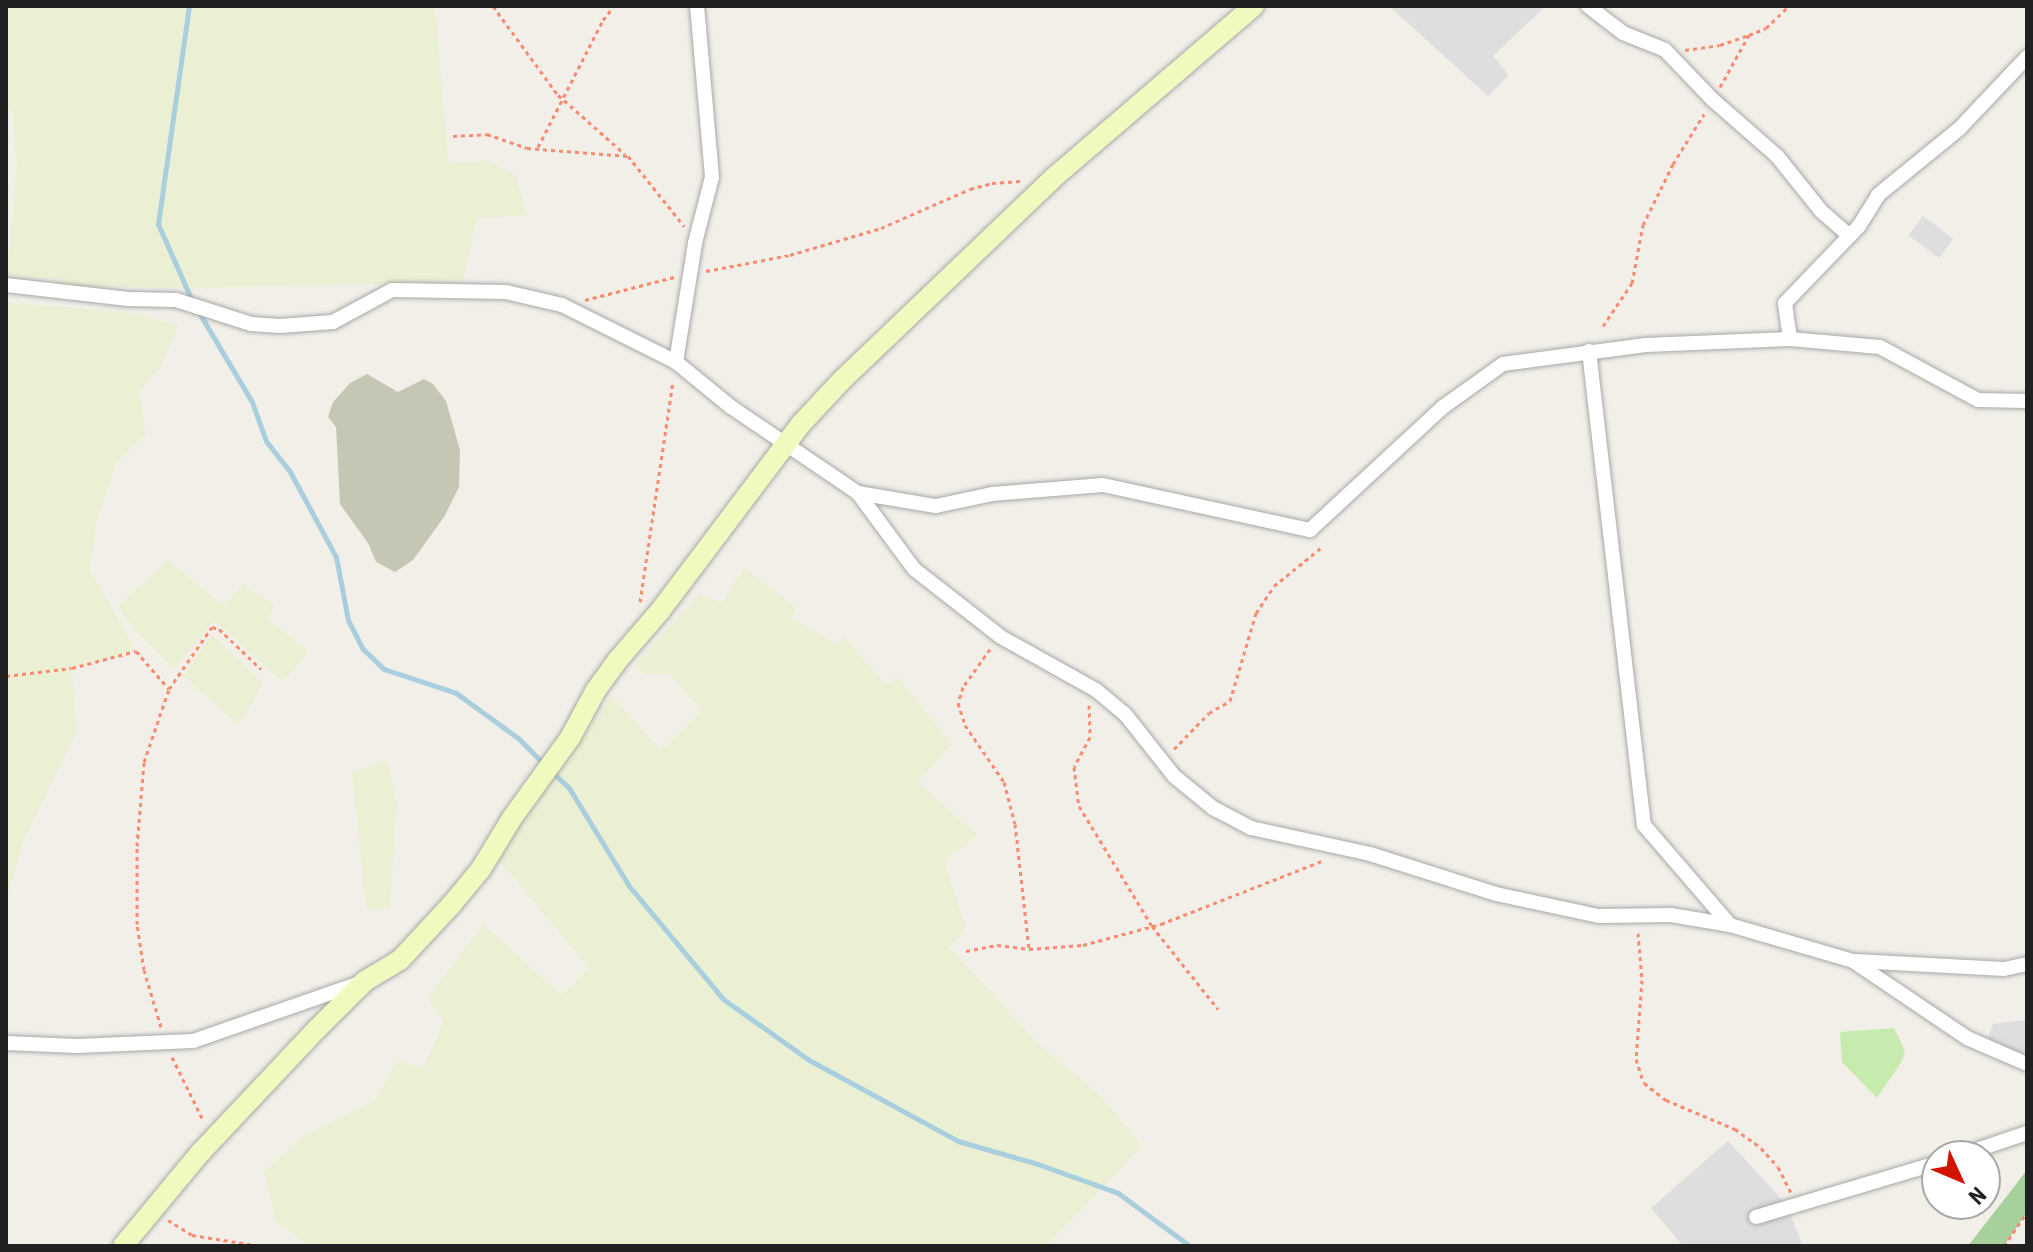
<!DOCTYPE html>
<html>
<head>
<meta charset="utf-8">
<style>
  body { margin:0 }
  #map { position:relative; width:2033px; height:1252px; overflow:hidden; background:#f1efe8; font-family:"Roboto Condensed",sans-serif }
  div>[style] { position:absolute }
  .residential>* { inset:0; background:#dfdede; transform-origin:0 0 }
  .construction>* { inset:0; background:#c5c6b3 }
  .farmland>* { inset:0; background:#ebf0d4 }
  .grass>* { inset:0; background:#c7ebaf }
  .forest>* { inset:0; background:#a8d09d }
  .stream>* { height:5px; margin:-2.5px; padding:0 2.5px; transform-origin:2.5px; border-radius:2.5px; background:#a9cede }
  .path>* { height:3px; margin-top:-1.5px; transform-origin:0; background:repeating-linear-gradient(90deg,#fa8b71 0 4px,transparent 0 8px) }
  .roads { filter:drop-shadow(0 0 2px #a8a8a8) drop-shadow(0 0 2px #a8a8a8) }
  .street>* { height:14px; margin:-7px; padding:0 7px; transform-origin:7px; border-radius:7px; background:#fff }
  .secondary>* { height:20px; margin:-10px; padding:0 10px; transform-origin:10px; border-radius:10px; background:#f1fabe }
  span { translate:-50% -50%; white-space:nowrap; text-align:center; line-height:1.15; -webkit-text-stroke:6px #fff; paint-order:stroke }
  .frame { position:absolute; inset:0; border:8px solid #212121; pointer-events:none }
  .north { position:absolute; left:1921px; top:1140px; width:80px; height:80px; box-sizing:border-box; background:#fff; border:2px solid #a6a6a6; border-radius:50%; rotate:134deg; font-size:22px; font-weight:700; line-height:32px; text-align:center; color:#212121 }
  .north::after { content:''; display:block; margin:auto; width:28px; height:36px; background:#d21300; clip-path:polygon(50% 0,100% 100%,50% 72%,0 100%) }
</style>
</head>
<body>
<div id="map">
  <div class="residential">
    <i style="clip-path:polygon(1389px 6px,1546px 6px,1493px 56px,1509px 75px,1488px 96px)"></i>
    <i style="left:1923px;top:216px;width:38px;height:24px;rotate:37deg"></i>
    <i style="clip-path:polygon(2027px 1020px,2027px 1062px,1985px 1045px,1993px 1024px)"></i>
    <i style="clip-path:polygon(1728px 1141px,1786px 1204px,1802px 1244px,1683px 1246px,1651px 1208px)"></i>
  </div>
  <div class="construction">
    <i style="clip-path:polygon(367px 374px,398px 392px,424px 379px,433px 384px,446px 401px,460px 450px,459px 487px,444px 517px,413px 560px,395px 572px,376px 562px,368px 543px,340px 504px,336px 427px,328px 417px,333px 402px,350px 383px)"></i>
  </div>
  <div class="farmland">
    <i style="clip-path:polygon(6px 6px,435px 6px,448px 163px,487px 160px,515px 174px,527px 215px,477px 218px,463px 282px,201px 288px,60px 286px,60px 279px,7px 275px,17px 164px,12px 110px,6px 109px)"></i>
    <i style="clip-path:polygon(6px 302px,134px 313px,179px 325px,160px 368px,139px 392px,146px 435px,116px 464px,96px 524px,90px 570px,136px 651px,72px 668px,77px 732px,24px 839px,6px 900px)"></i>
    <i style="clip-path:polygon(168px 560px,224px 606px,243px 584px,275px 606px,267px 618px,309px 651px,283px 682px,214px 620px,174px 669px,134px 629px,118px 606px)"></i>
    <i style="clip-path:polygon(744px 568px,797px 607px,791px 618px,837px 644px,844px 637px,887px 685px,897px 676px,952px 744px,918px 782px,978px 835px,944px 861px,966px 928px,950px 948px,1043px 1048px,1097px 1092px,1142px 1146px,1047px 1246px,310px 1246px,276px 1222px,264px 1172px,302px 1137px,374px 1101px,398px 1060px,423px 1068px,444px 1022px,427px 999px,483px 924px,562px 995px,589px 968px,496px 857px,612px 696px,661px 750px,702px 710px,669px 674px,644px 674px,634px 665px,700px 594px,721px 604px)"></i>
    <i style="clip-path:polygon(212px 635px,263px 683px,239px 725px,183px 676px)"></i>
    <i style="clip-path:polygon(387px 760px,397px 803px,390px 909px,366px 909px,352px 772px)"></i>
  </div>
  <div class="grass">
    <i style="clip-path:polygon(1894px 1028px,1905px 1051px,1902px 1061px,1877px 1098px,1842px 1062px,1840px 1032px)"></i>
  </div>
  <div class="forest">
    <i style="clip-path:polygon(2027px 1170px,2027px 1212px,2004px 1246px,1968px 1246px)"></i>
  </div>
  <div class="stream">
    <i style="left:189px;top:6px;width:220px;rotate:98.1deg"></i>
    <i style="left:158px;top:224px;width:86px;rotate:66.1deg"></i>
    <i style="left:198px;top:311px;width:106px;rotate:59.3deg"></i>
    <i style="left:252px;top:402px;width:41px;rotate:70.3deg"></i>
    <i style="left:266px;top:441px;width:37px;rotate:52deg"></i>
    <i style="left:289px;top:470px;width:99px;rotate:61.6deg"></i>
    <i style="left:336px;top:557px;width:64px;rotate:79.2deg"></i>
    <i style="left:348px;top:620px;width:33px;rotate:63deg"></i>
    <i style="left:363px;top:649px;width:29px;rotate:44deg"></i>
    <i style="left:384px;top:669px;width:76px;rotate:18.4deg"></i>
    <i style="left:456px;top:693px;width:77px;rotate:36deg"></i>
    <i style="left:518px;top:738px;width:37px;rotate:45deg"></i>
    <i style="left:551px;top:771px;width:25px;rotate:43deg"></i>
    <i style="left:569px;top:788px;width:115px;rotate:58.5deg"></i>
    <i style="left:629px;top:886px;width:147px;rotate:50.2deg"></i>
    <i style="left:723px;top:999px;width:105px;rotate:35.3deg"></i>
    <i style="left:809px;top:1060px;width:170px;rotate:28.5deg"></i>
    <i style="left:958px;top:1141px;width:83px;rotate:16deg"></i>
    <i style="left:1038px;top:1164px;width:85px;rotate:19.9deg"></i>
    <i style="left:1118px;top:1193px;width:89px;rotate:36.4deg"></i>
  </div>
  <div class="path">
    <i style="left:493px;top:6px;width:110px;rotate:53.9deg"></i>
    <i style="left:558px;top:95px;width:89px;rotate:41.4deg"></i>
    <i style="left:1685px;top:50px;width:35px;rotate:-8deg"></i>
    <i style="left:1720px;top:45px;width:31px;rotate:-19deg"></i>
    <i style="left:1749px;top:35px;width:18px;rotate:-22deg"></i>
    <i style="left:1766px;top:28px;width:32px;rotate:-44deg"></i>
    <i style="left:1720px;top:87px;width:60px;rotate:-60.9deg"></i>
    <i style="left:453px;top:136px;width:34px;rotate:-3deg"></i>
    <i style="left:487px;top:134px;width:42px;rotate:19.3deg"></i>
    <i style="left:527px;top:148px;width:101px;rotate:4.5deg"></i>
    <i style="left:628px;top:156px;width:90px;rotate:51.3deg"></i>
    <i style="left:538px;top:147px;width:143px;rotate:-62.9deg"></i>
    <i style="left:603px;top:20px;width:18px;rotate:-52deg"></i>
    <i style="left:706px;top:271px;width:86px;rotate:-10.8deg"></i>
    <i style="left:790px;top:255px;width:95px;rotate:-16.5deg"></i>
    <i style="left:881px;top:228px;width:97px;rotate:-23.7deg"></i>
    <i style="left:970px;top:189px;width:23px;rotate:-15deg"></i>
    <i style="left:992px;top:183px;width:32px;rotate:-4deg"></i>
    <i style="left:585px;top:300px;width:92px;rotate:-14.5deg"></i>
    <i style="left:1603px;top:326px;width:52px;rotate:-56deg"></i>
    <i style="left:1632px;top:283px;width:59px;rotate:-79.3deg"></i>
    <i style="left:1643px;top:225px;width:68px;rotate:-63.8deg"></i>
    <i style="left:1673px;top:164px;width:59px;rotate:-58.2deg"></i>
    <i style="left:640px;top:602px;width:224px;rotate:-81.5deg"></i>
    <i style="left:990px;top:649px;width:47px;rotate:125.4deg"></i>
    <i style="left:963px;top:687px;width:17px;rotate:107deg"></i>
    <i style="left:958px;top:703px;width:23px;rotate:72deg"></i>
    <i style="left:965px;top:725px;width:69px;rotate:55.6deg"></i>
    <i style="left:1004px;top:782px;width:43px;rotate:75.3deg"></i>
    <i style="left:1015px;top:824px;width:125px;rotate:83.6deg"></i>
    <i style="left:6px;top:676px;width:66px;rotate:-6.9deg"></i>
    <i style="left:72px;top:668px;width:66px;rotate:-14.9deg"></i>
    <i style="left:136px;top:651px;width:50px;rotate:49deg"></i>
    <i style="left:1089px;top:705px;width:32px;rotate:88deg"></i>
    <i style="left:1090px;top:737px;width:34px;rotate:118deg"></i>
    <i style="left:1074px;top:767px;width:39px;rotate:83deg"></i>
    <i style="left:1079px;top:806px;width:140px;rotate:58.7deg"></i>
    <i style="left:1152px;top:926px;width:106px;rotate:51.5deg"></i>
    <i style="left:1174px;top:749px;width:50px;rotate:-45.8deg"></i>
    <i style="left:1209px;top:713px;width:24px;rotate:-30deg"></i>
    <i style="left:1230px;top:701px;width:92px;rotate:-73.5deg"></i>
    <i style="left:1256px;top:613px;width:32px;rotate:-56deg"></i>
    <i style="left:1274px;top:586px;width:62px;rotate:-39.1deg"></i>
    <i style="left:1638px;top:933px;width:47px;rotate:85.1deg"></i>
    <i style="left:1642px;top:980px;width:79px;rotate:94.3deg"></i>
    <i style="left:1636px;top:1059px;width:25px;rotate:72deg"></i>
    <i style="left:1644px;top:1083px;width:28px;rotate:38deg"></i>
    <i style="left:1666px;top:1100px;width:75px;rotate:22.8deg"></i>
    <i style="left:1735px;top:1129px;width:32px;rotate:36deg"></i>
    <i style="left:1761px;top:1148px;width:25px;rotate:48deg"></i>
    <i style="left:1778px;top:1167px;width:28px;rotate:63deg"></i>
    <i style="left:966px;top:951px;width:32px;rotate:-11deg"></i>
    <i style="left:997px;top:945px;width:32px;rotate:7deg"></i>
    <i style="left:1029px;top:949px;width:54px;rotate:-4.2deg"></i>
    <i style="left:1083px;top:945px;width:81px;rotate:-15.1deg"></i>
    <i style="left:1161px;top:924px;width:173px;rotate:-21.4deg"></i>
    <i style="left:161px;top:1027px;width:59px;rotate:-106.6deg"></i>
    <i style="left:144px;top:970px;width:47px;rotate:-98.7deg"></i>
    <i style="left:137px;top:924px;width:78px;rotate:-90deg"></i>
    <i style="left:137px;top:846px;width:84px;rotate:-85.2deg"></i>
    <i style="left:144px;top:762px;width:77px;rotate:-71.1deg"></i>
    <i style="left:169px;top:689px;width:75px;rotate:-55.3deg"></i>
    <i style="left:212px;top:627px;width:7px;rotate:16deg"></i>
    <i style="left:219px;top:629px;width:58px;rotate:43.6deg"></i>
    <i style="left:172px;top:1057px;width:72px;rotate:63.8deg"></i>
    <i style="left:168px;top:1220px;width:28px;rotate:32deg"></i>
    <i style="left:192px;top:1235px;width:70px;rotate:9.1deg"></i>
    <i style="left:2004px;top:1246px;width:41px;rotate:-55.9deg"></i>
  </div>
  <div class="roads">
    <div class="street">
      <i style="left:1588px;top:6px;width:44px;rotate:37.6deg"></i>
      <i style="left:1623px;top:33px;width:45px;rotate:22deg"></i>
      <i style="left:1665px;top:50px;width:69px;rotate:46.2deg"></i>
      <i style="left:1713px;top:100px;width:85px;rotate:41.2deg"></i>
      <i style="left:1777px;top:156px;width:70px;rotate:51.3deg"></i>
      <i style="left:1821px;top:211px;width:38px;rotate:41deg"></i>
      <i style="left:6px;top:285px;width:123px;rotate:6.5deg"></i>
      <i style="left:128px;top:299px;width:48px;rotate:1.2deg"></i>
      <i style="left:176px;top:300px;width:79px;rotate:17.7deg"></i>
      <i style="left:251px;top:324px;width:29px;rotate:4deg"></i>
      <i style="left:280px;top:326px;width:53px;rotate:-4.3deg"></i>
      <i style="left:333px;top:322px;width:67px;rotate:-28.5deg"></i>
      <i style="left:392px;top:290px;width:114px;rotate:1deg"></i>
      <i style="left:506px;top:292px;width:57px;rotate:13.1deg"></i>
      <i style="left:562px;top:305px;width:127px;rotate:26.6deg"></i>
      <i style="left:676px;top:362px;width:71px;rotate:39.3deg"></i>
      <i style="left:731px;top:407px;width:153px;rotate:34.1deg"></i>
      <i style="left:858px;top:493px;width:94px;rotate:53.6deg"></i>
      <i style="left:914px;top:569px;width:110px;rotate:38deg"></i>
      <i style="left:1001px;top:637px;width:109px;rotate:29.2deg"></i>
      <i style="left:1096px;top:690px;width:38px;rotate:40deg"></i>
      <i style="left:1125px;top:714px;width:79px;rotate:51.7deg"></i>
      <i style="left:1174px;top:776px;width:50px;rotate:39.4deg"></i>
      <i style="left:1213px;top:808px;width:43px;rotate:27.8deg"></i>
      <i style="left:1251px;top:828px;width:122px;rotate:12.3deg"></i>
      <i style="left:1370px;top:854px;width:132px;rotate:17.6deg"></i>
      <i style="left:1496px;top:894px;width:105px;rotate:12.1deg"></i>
      <i style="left:1599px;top:916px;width:72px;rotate:-0.8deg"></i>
      <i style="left:1671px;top:915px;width:60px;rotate:9.6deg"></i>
      <i style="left:1730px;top:925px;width:128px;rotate:16.3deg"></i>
      <i style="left:1853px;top:961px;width:138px;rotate:34deg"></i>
      <i style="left:1967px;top:1038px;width:65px;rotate:23.4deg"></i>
      <i style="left:1790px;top:339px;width:36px;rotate:-98deg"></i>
      <i style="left:1785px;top:303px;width:107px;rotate:-46.1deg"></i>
      <i style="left:1859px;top:226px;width:36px;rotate:-58deg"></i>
      <i style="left:1878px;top:195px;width:104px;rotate:-39.2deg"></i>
      <i style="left:1959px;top:129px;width:99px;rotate:-46.6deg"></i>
      <i style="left:1589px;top:351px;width:477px;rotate:83.4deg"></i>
      <i style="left:1644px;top:825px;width:132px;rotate:49.3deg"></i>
      <i style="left:676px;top:362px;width:121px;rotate:-80.9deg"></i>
      <i style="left:695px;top:243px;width:68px;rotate:-75.6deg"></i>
      <i style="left:712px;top:177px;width:172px;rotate:-95deg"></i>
      <i style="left:858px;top:493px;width:79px;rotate:9.5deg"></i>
      <i style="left:936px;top:506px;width:57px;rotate:-12.1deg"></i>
      <i style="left:992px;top:494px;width:111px;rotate:-4.6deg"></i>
      <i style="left:1103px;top:485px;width:212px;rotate:12.3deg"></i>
      <i style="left:1310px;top:530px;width:181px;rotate:-42.8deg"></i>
      <i style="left:1443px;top:407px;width:74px;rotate:-35.6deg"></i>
      <i style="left:1503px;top:364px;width:144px;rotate:-7.6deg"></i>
      <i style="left:1646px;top:345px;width:144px;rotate:-2.4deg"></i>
      <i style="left:1790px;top:339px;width:90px;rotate:5.1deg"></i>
      <i style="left:1880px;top:347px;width:111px;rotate:28.4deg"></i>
      <i style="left:1978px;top:400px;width:49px;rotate:1.2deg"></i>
      <i style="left:1856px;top:961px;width:148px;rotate:3.1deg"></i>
      <i style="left:2004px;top:969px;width:24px;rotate:-12deg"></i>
      <i style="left:6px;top:1043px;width:71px;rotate:2.4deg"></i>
      <i style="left:77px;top:1046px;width:116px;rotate:-2.5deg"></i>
      <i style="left:193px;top:1041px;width:177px;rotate:-19.2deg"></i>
      <i style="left:1959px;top:1156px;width:72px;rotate:-18.7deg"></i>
      <i style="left:1756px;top:1217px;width:189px;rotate:-16.6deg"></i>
    </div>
    <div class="secondary">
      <i style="left:123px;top:1246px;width:121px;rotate:-50.4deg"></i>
      <i style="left:200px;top:1153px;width:170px;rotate:-46.7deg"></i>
      <i style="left:317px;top:1029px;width:68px;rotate:-45deg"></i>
      <i style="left:365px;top:981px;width:41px;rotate:-31deg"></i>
      <i style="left:400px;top:960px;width:76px;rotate:-47.1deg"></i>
      <i style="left:452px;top:904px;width:45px;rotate:-50.4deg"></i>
      <i style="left:481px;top:869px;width:60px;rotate:-58.7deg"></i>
      <i style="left:512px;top:818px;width:99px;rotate:-54.1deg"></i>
      <i style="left:570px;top:738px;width:55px;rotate:-61.6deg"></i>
      <i style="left:596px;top:690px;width:36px;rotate:-54deg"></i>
      <i style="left:617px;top:661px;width:66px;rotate:-49.3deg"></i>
      <i style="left:660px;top:611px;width:233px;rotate:-53deg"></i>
      <i style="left:800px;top:425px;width:63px;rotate:-46.9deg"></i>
      <i style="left:843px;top:379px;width:289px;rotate:-43.7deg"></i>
      <i style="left:1052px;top:179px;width:266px;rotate:-40.6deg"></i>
    </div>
  </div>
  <div class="frame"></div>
  <div class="north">N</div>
</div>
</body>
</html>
